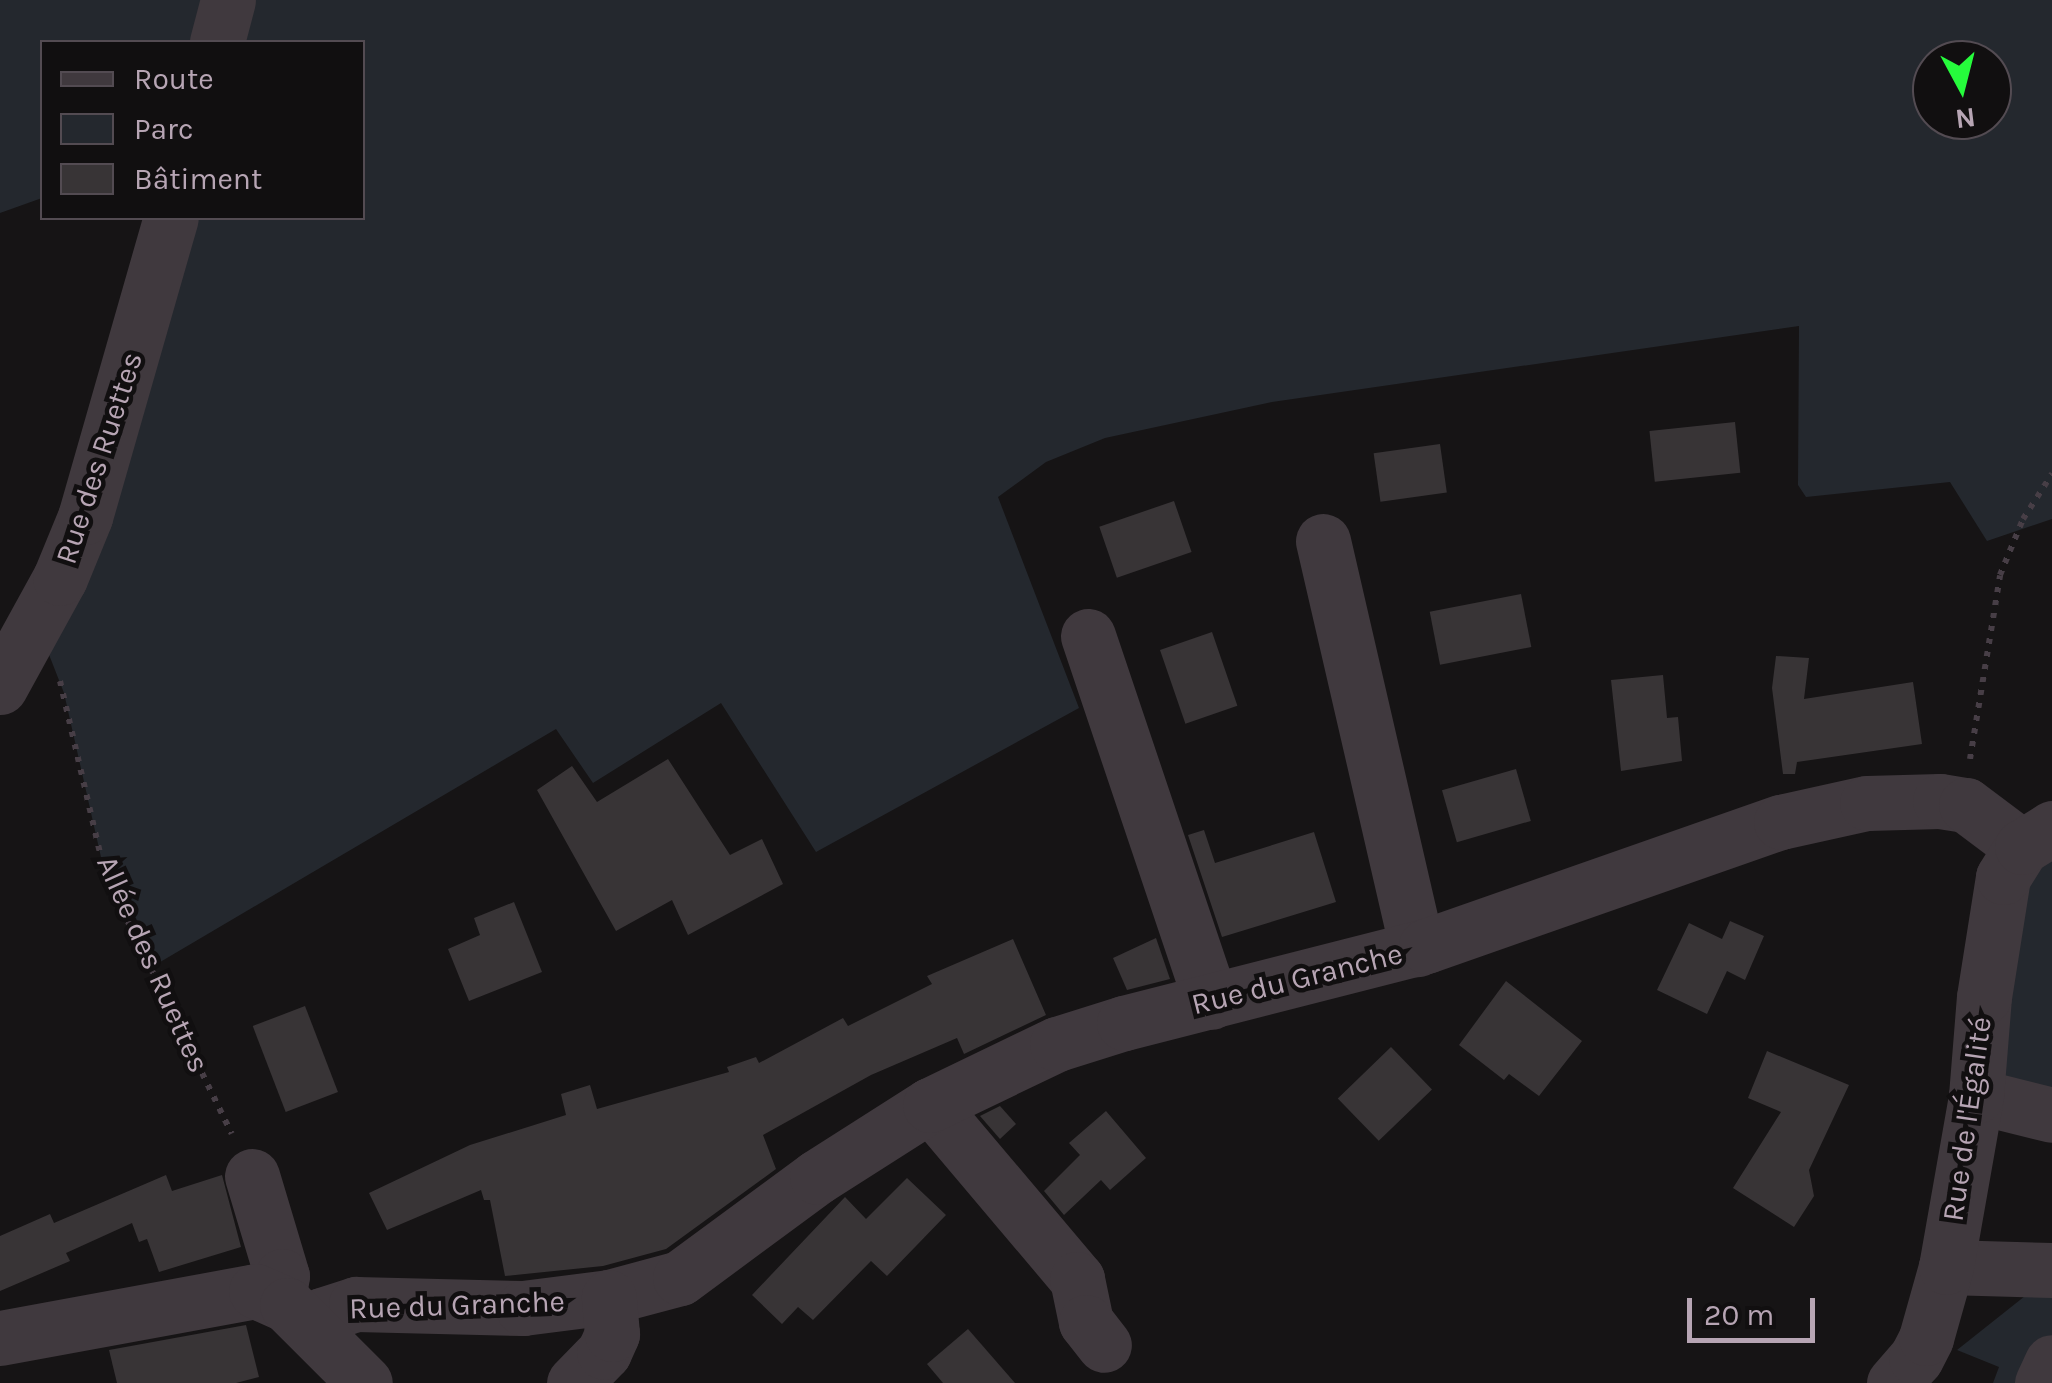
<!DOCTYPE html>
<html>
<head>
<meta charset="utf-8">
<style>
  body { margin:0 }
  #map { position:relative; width:2052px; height:1383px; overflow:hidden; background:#161415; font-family:Karla,sans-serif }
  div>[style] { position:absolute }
  .green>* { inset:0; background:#24282e }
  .building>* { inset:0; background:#383436; transform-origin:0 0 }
  .path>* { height:6px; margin-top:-3px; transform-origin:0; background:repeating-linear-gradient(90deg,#473e46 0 5px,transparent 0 13px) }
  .minor>* { height:55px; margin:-27.5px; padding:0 27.5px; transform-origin:27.5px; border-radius:27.5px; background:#40393e }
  span { translate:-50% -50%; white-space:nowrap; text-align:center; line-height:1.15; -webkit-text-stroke:9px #110f10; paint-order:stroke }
  .street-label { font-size:30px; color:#b7a5b4 }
  .legend { position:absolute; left:40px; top:40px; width:325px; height:180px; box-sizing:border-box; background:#110f10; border:2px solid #534b52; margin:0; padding:12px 18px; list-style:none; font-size:30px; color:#b7a5b4 }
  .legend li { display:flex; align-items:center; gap:20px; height:50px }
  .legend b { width:50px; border:2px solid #534b52 }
  .north { position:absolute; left:1912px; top:40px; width:100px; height:100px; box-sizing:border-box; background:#110f10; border:2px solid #534b52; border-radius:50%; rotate:173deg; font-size:28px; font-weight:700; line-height:40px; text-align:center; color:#b7a5b4 }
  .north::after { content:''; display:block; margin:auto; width:35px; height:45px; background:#26fb3c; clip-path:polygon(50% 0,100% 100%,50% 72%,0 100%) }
  .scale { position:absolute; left:1687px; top:1298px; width:128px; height:45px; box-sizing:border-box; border:5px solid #b7a5b4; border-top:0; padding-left:12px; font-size:30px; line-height:35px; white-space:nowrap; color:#b7a5b4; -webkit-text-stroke:8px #110f10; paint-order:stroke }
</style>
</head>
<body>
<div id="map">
  <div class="green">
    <i style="clip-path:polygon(evenodd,0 0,2052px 0,2052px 519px,1987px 541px,1950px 482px,1806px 497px,1798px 485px,1799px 326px,1272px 402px,1105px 438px,1046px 462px,998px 497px,1079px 708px,816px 852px,721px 703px,593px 783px,556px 729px,150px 968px,105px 875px,64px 693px,37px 624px,171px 218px,362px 218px,362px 42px,42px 42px,42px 198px,0 213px,0 0,1932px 60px,1992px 60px,1992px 120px,1932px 120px,1932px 60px)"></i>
    <i style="clip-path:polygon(2052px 828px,2052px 1104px,1977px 1084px,1984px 997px)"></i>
    <i style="clip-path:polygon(2052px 1283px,2052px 1383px,1993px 1383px,1999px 1367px,1957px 1350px,2025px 1296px)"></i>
  </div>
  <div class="building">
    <i style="left:1735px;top:422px;width:51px;height:86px;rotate:84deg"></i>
    <i style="left:1440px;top:444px;width:49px;height:67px;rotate:82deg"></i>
    <i style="left:1174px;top:501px;width:54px;height:79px;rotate:71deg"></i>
    <i style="left:1521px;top:594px;width:54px;height:93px;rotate:79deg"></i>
    <i style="left:1212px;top:632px;width:78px;height:55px;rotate:71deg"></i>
    <i style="clip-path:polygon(1776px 656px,1809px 658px,1804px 699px,1913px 682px,1922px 744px,1797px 762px,1795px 774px,1783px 774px,1772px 688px)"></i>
    <i style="clip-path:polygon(1663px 675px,1667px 718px,1678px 717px,1682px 761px,1621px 771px,1611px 680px)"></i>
    <i style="clip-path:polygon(668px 759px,730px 855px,762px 839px,783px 884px,688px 935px,672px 900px,616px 931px,537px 790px,572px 766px,597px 802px)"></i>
    <i style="left:1516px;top:769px;width:54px;height:77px;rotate:74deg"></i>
    <i style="clip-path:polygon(1204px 830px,1215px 863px,1314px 832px,1336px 902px,1222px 937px,1188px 835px)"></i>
    <i style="clip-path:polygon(514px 902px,542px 972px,469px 1001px,448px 949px,480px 935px,474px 918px)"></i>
    <i style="clip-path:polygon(1730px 921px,1764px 936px,1745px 980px,1727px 971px,1707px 1014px,1657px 990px,1689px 923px,1722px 939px)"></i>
    <i style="clip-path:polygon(1156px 938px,1170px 979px,1127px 990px,1113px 958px)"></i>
    <i style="clip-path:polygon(1013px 939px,1046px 1015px,964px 1054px,957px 1038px,871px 1075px,763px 1135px,776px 1169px,666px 1249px,603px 1266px,505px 1276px,490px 1200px,484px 1200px,481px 1190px,387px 1230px,369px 1193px,470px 1145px,566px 1115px,561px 1094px,590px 1085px,597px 1109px,729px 1072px,727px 1067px,756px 1057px,759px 1063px,843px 1018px,848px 1026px,932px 984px,927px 976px)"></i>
    <i style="clip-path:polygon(1506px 981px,1582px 1041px,1539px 1096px,1509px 1074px,1504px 1080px,1459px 1045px)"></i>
    <i style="left:305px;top:1006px;width:92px;height:56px;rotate:69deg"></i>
    <i style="left:1391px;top:1047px;width:59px;height:74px;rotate:46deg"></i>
    <i style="clip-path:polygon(1767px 1051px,1849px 1085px,1809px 1170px,1814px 1196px,1794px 1227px,1733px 1188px,1781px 1112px,1748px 1098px)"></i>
    <i style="clip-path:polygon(1000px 1106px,1016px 1124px,1000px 1139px,980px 1116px)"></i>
    <i style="clip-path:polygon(1106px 1111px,1146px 1158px,1110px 1190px,1101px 1180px,1064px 1215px,1044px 1191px,1080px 1155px,1069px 1143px)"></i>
    <i style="clip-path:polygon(166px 1175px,172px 1191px,222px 1175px,241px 1247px,159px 1272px,147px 1239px,139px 1242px,132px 1223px,66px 1253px,70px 1261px,0 1291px,0 1236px,50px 1214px,54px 1223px)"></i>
    <i style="clip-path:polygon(907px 1178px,946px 1215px,887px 1276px,871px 1261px,813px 1320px,798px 1307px,782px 1324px,752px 1295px,845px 1197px,866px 1219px)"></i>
    <i style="clip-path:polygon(246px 1325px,259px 1377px,236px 1383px,117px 1383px,109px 1350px)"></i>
    <i style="clip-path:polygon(968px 1329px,1015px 1383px,943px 1383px,927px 1364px)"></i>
  </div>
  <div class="path">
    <i style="left:60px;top:681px;width:199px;rotate:76.9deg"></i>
    <i style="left:105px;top:875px;width:288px;rotate:63.9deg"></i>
    <i style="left:1970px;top:759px;width:186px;rotate:-80.7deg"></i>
    <i style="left:2000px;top:575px;width:61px;rotate:-67.7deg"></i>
    <i style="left:2023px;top:519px;width:54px;rotate:-57.2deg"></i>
  </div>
  <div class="minor">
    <i style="left:217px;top:42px;width:43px;rotate:-75.3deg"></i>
    <i style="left:1323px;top:541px;width:419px;rotate:77deg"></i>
    <i style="left:1088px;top:636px;width:386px;rotate:71.4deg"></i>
    <i style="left:0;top:687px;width:124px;rotate:-61.2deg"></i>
    <i style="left:60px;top:578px;width:66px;rotate:-67.7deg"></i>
    <i style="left:85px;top:517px;width:311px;rotate:-74deg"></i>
    <i style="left:1976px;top:1096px;width:78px;rotate:14deg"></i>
    <i style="left:930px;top:1105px;width:228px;rotate:49.8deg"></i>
    <i style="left:1077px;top:1279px;width:44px;rotate:78.2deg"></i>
    <i style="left:1086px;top:1322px;width:29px;rotate:52deg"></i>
    <i style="left:252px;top:1176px;width:104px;rotate:73.3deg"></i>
    <i style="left:282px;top:1276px;width:23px;rotate:100deg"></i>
    <i style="left:1946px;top:1267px;width:106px;rotate:1.6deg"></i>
    <i style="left:310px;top:1326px;width:16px;rotate:-43deg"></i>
    <i style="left:322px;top:1315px;width:36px;rotate:-18deg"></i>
    <i style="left:356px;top:1304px;width:167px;rotate:1.4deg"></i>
    <i style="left:523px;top:1308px;width:87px;rotate:-7.3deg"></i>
    <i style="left:609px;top:1297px;width:73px;rotate:-15deg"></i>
    <i style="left:680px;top:1278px;width:170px;rotate:-36.4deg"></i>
    <i style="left:817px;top:1177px;width:134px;rotate:-32.5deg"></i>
    <i style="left:930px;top:1105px;width:141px;rotate:-25.7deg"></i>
    <i style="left:1057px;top:1044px;width:70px;rotate:-17.4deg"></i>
    <i style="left:1124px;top:1023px;width:312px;rotate:-14.3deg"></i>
    <i style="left:1426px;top:946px;width:376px;rotate:-19.3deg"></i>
    <i style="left:1781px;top:822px;width:88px;rotate:-12.5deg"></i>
    <i style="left:1867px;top:803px;width:73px;rotate:-1.6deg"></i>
    <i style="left:1940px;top:801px;width:26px;rotate:9deg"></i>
    <i style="left:1966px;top:805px;width:70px;rotate:36.9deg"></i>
    <i style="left:0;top:1338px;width:260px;rotate:-10.4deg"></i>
    <i style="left:256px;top:1291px;width:34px;rotate:24deg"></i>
    <i style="left:287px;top:1305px;width:110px;rotate:45deg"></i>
    <i style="left:574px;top:1383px;width:43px;rotate:-45.9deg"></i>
    <i style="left:604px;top:1352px;width:20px;rotate:-66deg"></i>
    <i style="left:612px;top:1334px;width:37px;rotate:-95deg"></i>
    <i style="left:1894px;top:1383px;width:33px;rotate:-49deg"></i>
    <i style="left:1916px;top:1358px;width:22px;rotate:-63deg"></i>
    <i style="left:1926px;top:1338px;width:74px;rotate:-74.3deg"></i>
    <i style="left:1946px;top:1267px;width:174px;rotate:-80deg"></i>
    <i style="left:1976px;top:1096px;width:99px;rotate:-85.4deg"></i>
    <i style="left:1984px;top:997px;width:121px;rotate:-81deg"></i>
    <i style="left:2003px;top:877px;width:36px;rotate:-58deg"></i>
    <i style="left:2022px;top:847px;width:36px;rotate:-32deg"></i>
    <i style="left:2042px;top:1383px;width:23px;rotate:-65deg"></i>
  </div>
  <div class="street-label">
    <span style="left:99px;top:458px;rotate:-72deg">Rue des Ruettes</span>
    <span style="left:153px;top:964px;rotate:66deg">Allée des Ruettes</span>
    <span style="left:1297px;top:979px;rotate:-14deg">Rue du Granche</span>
    <span style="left:1967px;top:1119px;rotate:-82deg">Rue de l'Égalité</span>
    <span style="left:457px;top:1305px;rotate:-2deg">Rue du Granche</span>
  </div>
  <ul class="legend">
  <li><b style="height:12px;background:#40393e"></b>Route</li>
  <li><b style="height:28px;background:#24282e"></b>Parc</li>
  <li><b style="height:28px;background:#383436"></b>Bâtiment</li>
  </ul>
  <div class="north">N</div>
  <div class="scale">20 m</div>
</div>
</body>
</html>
